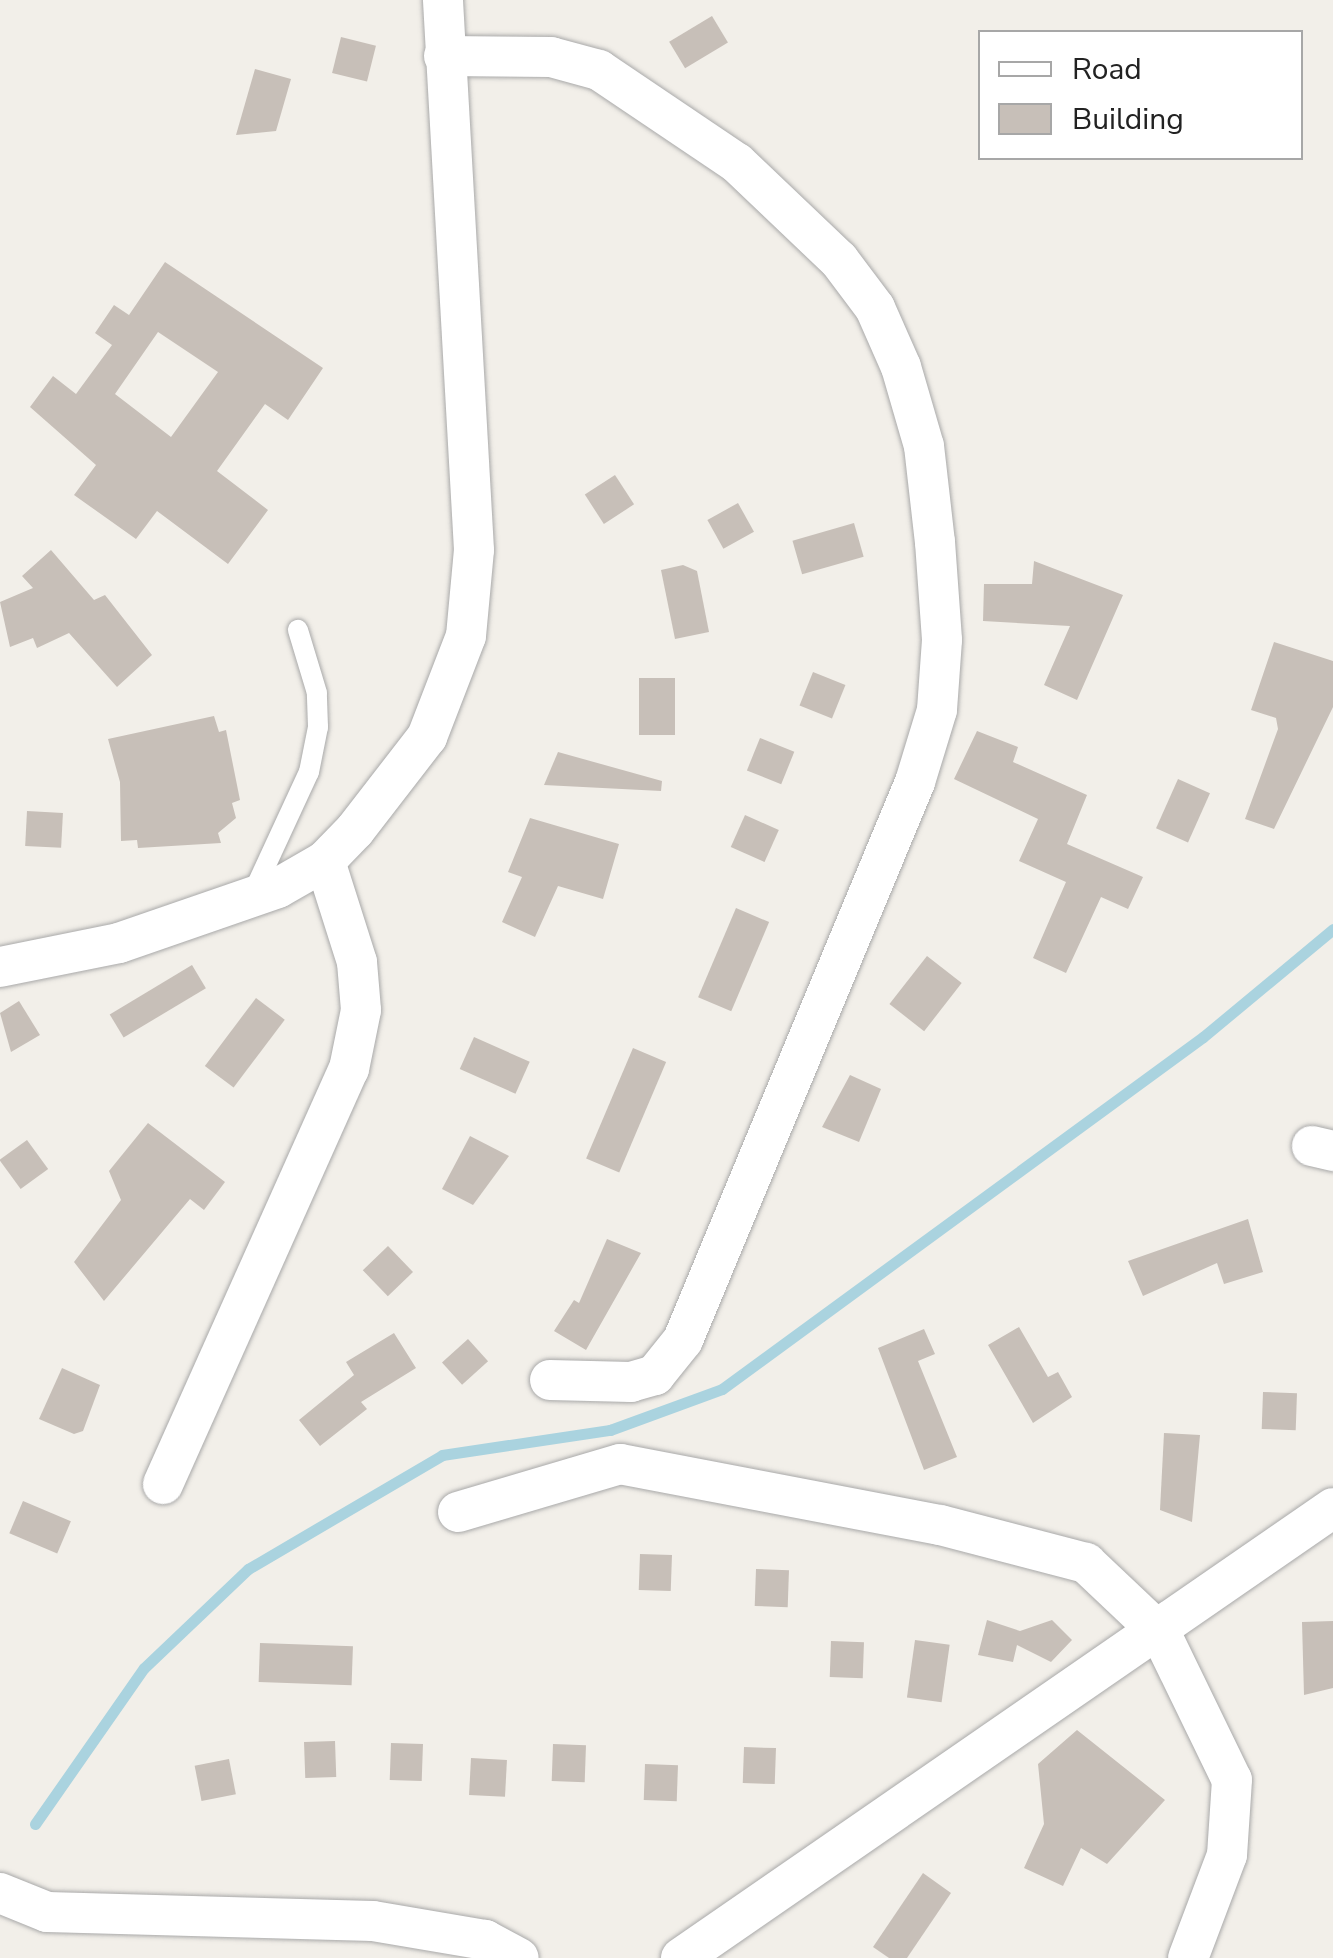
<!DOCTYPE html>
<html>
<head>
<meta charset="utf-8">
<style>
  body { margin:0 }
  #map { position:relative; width:1333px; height:1958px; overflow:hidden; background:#f2efe9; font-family:"Nunito Sans",sans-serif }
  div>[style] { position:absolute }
  .stream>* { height:11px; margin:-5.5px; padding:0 5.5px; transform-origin:5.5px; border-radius:5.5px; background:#aad3df }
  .building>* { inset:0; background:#c7bfb8; transform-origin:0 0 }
  .roads { filter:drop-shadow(0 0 2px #a9a9a9) drop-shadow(0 0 2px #a9a9a9) }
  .lane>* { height:20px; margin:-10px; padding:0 10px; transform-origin:10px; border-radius:10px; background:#fff }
  .street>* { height:40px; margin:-20px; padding:0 20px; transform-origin:20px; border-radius:20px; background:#fff }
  span { translate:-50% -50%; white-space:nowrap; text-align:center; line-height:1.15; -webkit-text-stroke:8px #fff; paint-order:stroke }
  .legend { position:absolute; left:978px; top:30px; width:325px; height:130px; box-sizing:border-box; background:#fff; border:2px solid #a7a7a7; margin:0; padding:12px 18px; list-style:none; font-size:30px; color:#222 }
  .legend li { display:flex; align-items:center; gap:20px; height:50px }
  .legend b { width:50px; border:2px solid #a7a7a7 }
</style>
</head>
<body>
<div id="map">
  <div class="stream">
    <i style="left:35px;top:1824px;width:190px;rotate:-55.1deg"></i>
    <i style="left:144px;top:1668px;width:144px;rotate:-43.6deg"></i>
    <i style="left:248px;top:1569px;width:225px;rotate:-30.4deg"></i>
    <i style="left:442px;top:1455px;width:170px;rotate:-8.5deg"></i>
    <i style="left:610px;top:1430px;width:119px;rotate:-20.1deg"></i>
    <i style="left:722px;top:1389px;width:596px;rotate:-36.2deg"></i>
    <i style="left:1203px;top:1037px;width:169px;rotate:-39.7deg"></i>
  </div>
  <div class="building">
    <i style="left:712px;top:16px;width:31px;height:50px;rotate:59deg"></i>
    <i style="left:341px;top:37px;width:36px;height:37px;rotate:14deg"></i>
    <i style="clip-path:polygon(255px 69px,291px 79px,276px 131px,236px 135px)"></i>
    <i style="clip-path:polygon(evenodd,165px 262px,323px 368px,288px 420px,265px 404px,217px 471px,268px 510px,228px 564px,157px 511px,136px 539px,74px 495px,96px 465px,30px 407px,53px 376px,76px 394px,112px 345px,95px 333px,114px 305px,129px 315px,165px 262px,158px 332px,218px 372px,171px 437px,115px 394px,158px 332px)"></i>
    <i style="left:615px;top:475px;width:35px;height:36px;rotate:57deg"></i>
    <i style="left:738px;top:503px;width:33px;height:35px;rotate:61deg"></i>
    <i style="left:854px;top:523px;width:35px;height:64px;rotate:74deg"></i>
    <i style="clip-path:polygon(51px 550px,94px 600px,105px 595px,152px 655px,117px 687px,69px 633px,37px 648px,33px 638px,10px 647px,0 602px,33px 588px,22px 576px)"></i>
    <i style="clip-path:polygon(1034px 561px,1123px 595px,1077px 700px,1044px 685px,1070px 626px,983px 621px,984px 584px,1032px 584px)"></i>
    <i style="clip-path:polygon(683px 565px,697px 571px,709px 632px,675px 639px,661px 570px)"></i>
    <i style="clip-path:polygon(1274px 642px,1333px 661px,1333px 707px,1274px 829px,1245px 819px,1278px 729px,1276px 718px,1251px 710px)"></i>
    <i style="left:813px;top:672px;width:35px;height:36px;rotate:22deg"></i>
    <i style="left:639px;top:678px;width:36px;height:57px"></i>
    <i style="clip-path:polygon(214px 716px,219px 732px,226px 730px,240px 800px,232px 803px,236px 818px,218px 833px,221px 843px,138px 848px,137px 840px,121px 841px,120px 782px,108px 739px)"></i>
    <i style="clip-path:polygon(977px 731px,1018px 747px,1013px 762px,1087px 795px,1067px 844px,1143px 877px,1128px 909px,1101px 897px,1066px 973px,1033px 958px,1066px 882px,1019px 861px,1038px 819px,954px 779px)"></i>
    <i style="left:760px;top:738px;width:37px;height:35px;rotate:22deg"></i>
    <i style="clip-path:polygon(558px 752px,662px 781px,661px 791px,544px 785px)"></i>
    <i style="left:1178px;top:779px;width:35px;height:54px;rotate:24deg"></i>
    <i style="left:27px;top:811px;width:36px;height:35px;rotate:3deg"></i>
    <i style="left:745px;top:815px;width:37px;height:35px;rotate:24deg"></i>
    <i style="clip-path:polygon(530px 818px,619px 844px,603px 899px,558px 886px,535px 937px,502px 922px,522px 877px,508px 872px)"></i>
    <i style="left:736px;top:908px;width:36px;height:97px;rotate:23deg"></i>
    <i style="left:927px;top:956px;width:44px;height:61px;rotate:38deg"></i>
    <i style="left:192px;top:965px;width:27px;height:96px;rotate:59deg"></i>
    <i style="left:256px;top:998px;width:36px;height:85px;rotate:37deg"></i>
    <i style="clip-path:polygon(19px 1001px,40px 1035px,11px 1052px,0 1013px)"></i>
    <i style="left:474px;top:1037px;width:61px;height:35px;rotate:24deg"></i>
    <i style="left:633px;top:1048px;width:36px;height:120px;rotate:23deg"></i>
    <i style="clip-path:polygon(850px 1075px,881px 1089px,859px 1142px,822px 1127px)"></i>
    <i style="clip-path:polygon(148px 1123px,225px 1182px,204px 1210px,190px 1199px,104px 1301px,74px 1262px,121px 1200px,109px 1171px)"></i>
    <i style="clip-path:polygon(470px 1136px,509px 1156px,473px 1205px,442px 1189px)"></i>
    <i style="left:27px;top:1140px;width:36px;height:34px;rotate:54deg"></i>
    <i style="clip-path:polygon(1248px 1219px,1263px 1272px,1224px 1284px,1217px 1263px,1143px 1296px,1128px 1261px)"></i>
    <i style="clip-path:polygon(607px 1239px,641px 1253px,586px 1350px,554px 1331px,574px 1300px,579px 1303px)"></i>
    <i style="left:388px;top:1246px;width:36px;height:35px;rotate:46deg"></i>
    <i style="clip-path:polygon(1019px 1327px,1048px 1377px,1058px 1372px,1072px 1397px,1033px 1423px,988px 1345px)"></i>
    <i style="clip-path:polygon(924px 1329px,935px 1354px,918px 1361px,957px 1457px,924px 1470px,878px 1348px)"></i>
    <i style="clip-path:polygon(394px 1333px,416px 1368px,361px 1402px,367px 1409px,320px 1446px,299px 1420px,354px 1375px,346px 1362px)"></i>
    <i style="left:468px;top:1339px;width:30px;height:35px;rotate:48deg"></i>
    <i style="clip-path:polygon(62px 1368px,100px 1385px,83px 1431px,74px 1434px,39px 1419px)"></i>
    <i style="left:1263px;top:1392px;width:34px;height:37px;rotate:2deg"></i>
    <i style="clip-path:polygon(1164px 1433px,1200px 1435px,1192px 1522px,1160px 1510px)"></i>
    <i style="left:23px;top:1501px;width:52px;height:35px;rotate:23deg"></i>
    <i style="left:640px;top:1554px;width:32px;height:36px;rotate:2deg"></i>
    <i style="left:756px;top:1569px;width:33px;height:37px;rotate:2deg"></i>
    <i style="clip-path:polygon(987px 1620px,1020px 1631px,1052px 1620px,1072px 1640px,1051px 1662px,1017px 1645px,1013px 1662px,978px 1655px)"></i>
    <i style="clip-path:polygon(1333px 1621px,1333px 1688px,1304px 1695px,1302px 1622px)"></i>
    <i style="left:915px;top:1640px;width:35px;height:58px;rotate:8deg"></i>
    <i style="left:831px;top:1641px;width:33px;height:36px;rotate:2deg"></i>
    <i style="left:260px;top:1643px;width:93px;height:39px;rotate:2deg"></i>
    <i style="clip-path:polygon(1077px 1730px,1165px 1800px,1107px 1864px,1081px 1848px,1063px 1886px,1024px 1868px,1044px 1824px,1038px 1764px)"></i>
    <i style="left:335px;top:1741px;width:36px;height:31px;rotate:88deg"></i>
    <i style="left:391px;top:1743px;width:32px;height:37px;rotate:2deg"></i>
    <i style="left:553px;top:1744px;width:33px;height:37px;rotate:2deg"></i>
    <i style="left:744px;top:1747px;width:32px;height:36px;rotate:2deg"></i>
    <i style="left:471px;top:1758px;width:36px;height:37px;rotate:3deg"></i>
    <i style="left:229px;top:1759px;width:36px;height:35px;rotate:79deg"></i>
    <i style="left:645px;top:1764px;width:33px;height:36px;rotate:2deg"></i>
    <i style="clip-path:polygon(923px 1873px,951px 1893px,907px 1958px,889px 1958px,873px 1947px)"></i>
  </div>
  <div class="roads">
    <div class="lane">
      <i style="left:253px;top:893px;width:133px;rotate:-65.2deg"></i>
      <i style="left:309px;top:772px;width:46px;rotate:-78.7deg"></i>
      <i style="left:318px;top:727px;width:34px;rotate:-92deg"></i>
      <i style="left:317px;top:693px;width:66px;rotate:-106.8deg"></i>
    </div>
    <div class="street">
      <i style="left:444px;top:56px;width:107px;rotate:0.5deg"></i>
      <i style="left:551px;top:57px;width:50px;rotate:15.2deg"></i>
      <i style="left:599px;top:70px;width:166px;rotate:34deg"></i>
      <i style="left:737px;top:163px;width:141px;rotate:43.6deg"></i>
      <i style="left:839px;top:260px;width:60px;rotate:53.1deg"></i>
      <i style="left:875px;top:308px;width:64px;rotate:66.2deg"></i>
      <i style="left:901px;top:367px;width:82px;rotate:73.8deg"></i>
      <i style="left:924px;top:446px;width:97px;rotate:83.5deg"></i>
      <i style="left:935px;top:542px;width:98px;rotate:85.9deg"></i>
      <i style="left:942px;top:640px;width:70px;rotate:94.1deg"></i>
      <i style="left:937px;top:710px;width:75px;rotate:107deg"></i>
      <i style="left:915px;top:782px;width:604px;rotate:112.58deg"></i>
      <i style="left:683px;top:1340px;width:45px;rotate:128.7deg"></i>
      <i style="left:655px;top:1375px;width:25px;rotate:164deg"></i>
      <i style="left:631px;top:1382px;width:81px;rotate:-178.6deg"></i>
      <i style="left:0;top:967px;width:121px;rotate:-11.4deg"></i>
      <i style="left:119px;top:943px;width:168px;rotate:-19.1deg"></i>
      <i style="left:278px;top:888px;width:54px;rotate:-29.9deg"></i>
      <i style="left:325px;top:861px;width:43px;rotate:-45.9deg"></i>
      <i style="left:355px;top:830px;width:118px;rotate:-52.3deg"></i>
      <i style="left:427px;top:737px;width:108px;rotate:-68.9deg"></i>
      <i style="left:466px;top:636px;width:86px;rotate:-84.7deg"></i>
      <i style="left:474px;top:550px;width:551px;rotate:-93.23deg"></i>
      <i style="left:1312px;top:1146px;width:22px;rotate:13deg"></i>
      <i style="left:163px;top:1484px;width:455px;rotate:-65.9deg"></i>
      <i style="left:349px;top:1069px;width:60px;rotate:-78.5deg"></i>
      <i style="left:361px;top:1010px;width:48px;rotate:-94.8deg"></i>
      <i style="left:357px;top:962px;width:106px;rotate:-107.6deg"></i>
      <i style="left:458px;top:1512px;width:169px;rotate:-16.5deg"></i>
      <i style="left:620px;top:1464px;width:326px;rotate:10.8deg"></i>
      <i style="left:940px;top:1525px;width:151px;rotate:14.6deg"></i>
      <i style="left:1086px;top:1563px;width:103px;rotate:43.4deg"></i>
      <i style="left:1161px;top:1634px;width:162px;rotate:64.1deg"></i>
      <i style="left:1232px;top:1780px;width:75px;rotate:93.8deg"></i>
      <i style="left:1227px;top:1855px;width:110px;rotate:110.7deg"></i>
      <i style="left:0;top:1893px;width:51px;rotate:22deg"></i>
      <i style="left:47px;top:1912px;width:326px;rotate:1.6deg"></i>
      <i style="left:373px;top:1921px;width:114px;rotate:9.6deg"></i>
      <i style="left:485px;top:1940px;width:38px;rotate:28deg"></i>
      <i style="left:681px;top:1958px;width:792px;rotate:-34.61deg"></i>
    </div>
  </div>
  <ul class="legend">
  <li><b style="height:12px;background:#fff"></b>Road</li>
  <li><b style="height:28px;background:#c7bfb8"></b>Building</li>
  </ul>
</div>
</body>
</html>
